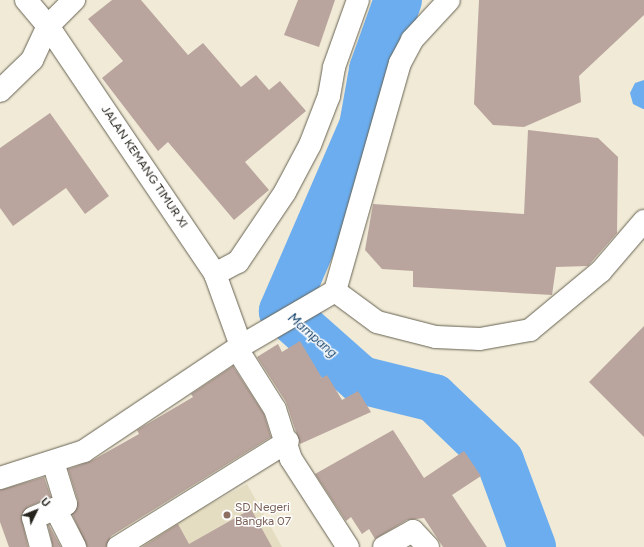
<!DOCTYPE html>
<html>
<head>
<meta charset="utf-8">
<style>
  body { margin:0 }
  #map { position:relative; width:644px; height:547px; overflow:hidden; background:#f0ead7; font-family:Figtree,sans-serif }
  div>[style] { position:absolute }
  .built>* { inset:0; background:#e5ddc2 }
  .water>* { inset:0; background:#6badef }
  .river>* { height:48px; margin:-24px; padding:0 24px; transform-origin:24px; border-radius:24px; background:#6badef }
  .building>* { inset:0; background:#baa59e }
  .roads { filter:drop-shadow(0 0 1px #676251) drop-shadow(0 0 1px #676251) }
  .minor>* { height:22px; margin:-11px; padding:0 11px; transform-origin:11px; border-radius:11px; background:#fff }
  .dots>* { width:11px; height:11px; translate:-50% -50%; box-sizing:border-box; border:2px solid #fff; border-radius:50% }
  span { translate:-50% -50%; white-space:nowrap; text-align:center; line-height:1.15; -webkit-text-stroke:3px #fff; paint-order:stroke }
  .street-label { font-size:12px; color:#26241d }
  .education-label { font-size:12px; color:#785e54 }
  .left { translate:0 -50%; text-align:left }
  .water-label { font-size:13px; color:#11416b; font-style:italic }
  .north { position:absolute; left:16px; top:491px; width:40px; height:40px; -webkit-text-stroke:3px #fff; paint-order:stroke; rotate:47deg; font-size:11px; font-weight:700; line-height:16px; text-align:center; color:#26241d }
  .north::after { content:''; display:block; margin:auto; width:14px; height:18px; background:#26241d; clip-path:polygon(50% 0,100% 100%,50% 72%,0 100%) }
</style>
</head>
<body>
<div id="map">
  <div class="built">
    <i style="clip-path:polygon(247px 484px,282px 547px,131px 547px)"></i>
  </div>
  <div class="water">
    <i style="clip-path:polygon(644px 80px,644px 109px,643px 109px,633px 104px,630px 93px,635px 83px)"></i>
  </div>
  <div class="river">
    <i style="left:398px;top:0;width:74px;rotate:109.7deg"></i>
    <i style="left:373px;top:70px;width:57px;rotate:100.1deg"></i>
    <i style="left:363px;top:126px;width:202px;rotate:113.4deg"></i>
    <i style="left:283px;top:311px;width:104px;rotate:41.5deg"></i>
    <i style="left:361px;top:380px;width:75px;rotate:13.9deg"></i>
    <i style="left:434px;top:398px;width:91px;rotate:43.7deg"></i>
    <i style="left:500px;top:461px;width:92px;rotate:69.6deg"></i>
  </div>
  <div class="building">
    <i style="clip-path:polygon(112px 0,141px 0,188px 55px,203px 43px,241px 87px,256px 75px,269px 90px,280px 81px,306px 111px,245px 162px,269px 190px,234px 220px,168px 142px,158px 151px,102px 78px,123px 61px,88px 19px)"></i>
    <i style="clip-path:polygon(298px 0,335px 0,319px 47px,284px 35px)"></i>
    <i style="clip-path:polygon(479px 0,644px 0,644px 15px,579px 76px,581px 102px,524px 127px,493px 125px,474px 104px)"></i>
    <i style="clip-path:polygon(50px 113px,109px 196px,85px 214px,66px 188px,13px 226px,0 208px,0 148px)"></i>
    <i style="clip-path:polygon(528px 130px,598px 138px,618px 157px,617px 233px,588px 266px,556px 267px,552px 295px,413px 287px,413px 271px,382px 269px,365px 250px,373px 204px,524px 214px)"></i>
    <i style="clip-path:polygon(644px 326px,644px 437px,589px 382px)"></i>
    <i style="clip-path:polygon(300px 341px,322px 378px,327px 375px,342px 400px,358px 391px,371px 412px,300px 444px,286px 402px,257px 357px,278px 344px,282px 352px)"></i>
    <i style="clip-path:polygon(233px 366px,264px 414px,271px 437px,111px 536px,106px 547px,87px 547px,72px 514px,78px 501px,68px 469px,91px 461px,139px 434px,137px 430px,193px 397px,191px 394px)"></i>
    <i style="clip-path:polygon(393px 430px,424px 478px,464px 451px,481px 476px,452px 495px,487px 547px,443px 547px,424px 518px,407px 520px,375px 539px,369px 529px,362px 534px,351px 517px,346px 521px,315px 474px)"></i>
    <i style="clip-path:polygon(44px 477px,51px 497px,28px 507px,21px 515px,28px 547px,9px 547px,0 522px,0 490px)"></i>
    <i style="clip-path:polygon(251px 509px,272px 547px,142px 547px,178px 524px,189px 544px)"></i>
    <i style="clip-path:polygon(48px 525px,49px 525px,61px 547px,53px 547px)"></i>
  </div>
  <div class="roads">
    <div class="minor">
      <i style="left:26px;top:0;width:34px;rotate:50deg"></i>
      <i style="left:48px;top:26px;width:299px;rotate:56deg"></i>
      <i style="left:215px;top:274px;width:77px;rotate:70.1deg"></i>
      <i style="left:0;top:91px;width:45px;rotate:-44.1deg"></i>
      <i style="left:32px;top:60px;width:38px;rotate:-65deg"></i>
      <i style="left:48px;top:26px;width:37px;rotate:-45deg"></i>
      <i style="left:215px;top:274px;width:26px;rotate:-28deg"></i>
      <i style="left:238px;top:262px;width:84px;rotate:-56.1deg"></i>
      <i style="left:285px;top:192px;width:53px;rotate:-62deg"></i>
      <i style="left:310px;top:145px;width:53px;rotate:-68.8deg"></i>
      <i style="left:329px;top:96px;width:29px;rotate:-80deg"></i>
      <i style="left:334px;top:67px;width:71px;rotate:-70.3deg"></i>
      <i style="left:335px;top:291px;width:52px;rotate:36.4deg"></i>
      <i style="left:377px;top:322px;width:61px;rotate:14.3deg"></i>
      <i style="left:436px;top:337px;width:44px;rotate:2.6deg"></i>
      <i style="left:480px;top:339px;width:51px;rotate:-10.2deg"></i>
      <i style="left:530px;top:330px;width:92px;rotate:-39.7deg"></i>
      <i style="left:601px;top:271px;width:66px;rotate:-49.3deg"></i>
      <i style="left:237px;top:349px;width:71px;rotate:57.7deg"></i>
      <i style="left:275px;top:409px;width:52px;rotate:72.3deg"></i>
      <i style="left:291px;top:459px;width:105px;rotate:57.1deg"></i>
      <i style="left:0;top:478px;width:88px;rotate:-17.8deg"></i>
      <i style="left:84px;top:451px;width:189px;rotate:-33.8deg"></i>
      <i style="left:241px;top:346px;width:109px;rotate:-30.3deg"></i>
      <i style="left:335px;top:291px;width:237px;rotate:-74.1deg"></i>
      <i style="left:400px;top:63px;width:26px;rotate:-62deg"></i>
      <i style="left:412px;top:40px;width:54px;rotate:-47.2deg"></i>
      <i style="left:56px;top:510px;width:42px;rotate:62.8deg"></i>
      <i style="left:41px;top:547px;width:30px;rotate:-105deg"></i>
      <i style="left:33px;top:518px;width:36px;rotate:-23deg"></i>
      <i style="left:66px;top:504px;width:44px;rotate:-107.2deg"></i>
      <i style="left:118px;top:547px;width:200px;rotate:-31.9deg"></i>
      <i style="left:384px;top:547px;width:33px;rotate:-29deg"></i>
      <i style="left:413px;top:531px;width:22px;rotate:47deg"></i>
    </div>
  </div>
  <div class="dots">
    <i style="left:227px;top:515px;background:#8d6e63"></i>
  </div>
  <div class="street-label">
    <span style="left:144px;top:167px;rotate:56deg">JALAN KEMANG TIMUR XI</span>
  </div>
  <div class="education-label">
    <span class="left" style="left:235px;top:515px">SD Negeri<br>Bangka 07</span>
  </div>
  <div class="water-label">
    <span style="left:312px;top:336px;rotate:41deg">Mampang</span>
  </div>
  <div class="north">U</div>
</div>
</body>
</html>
